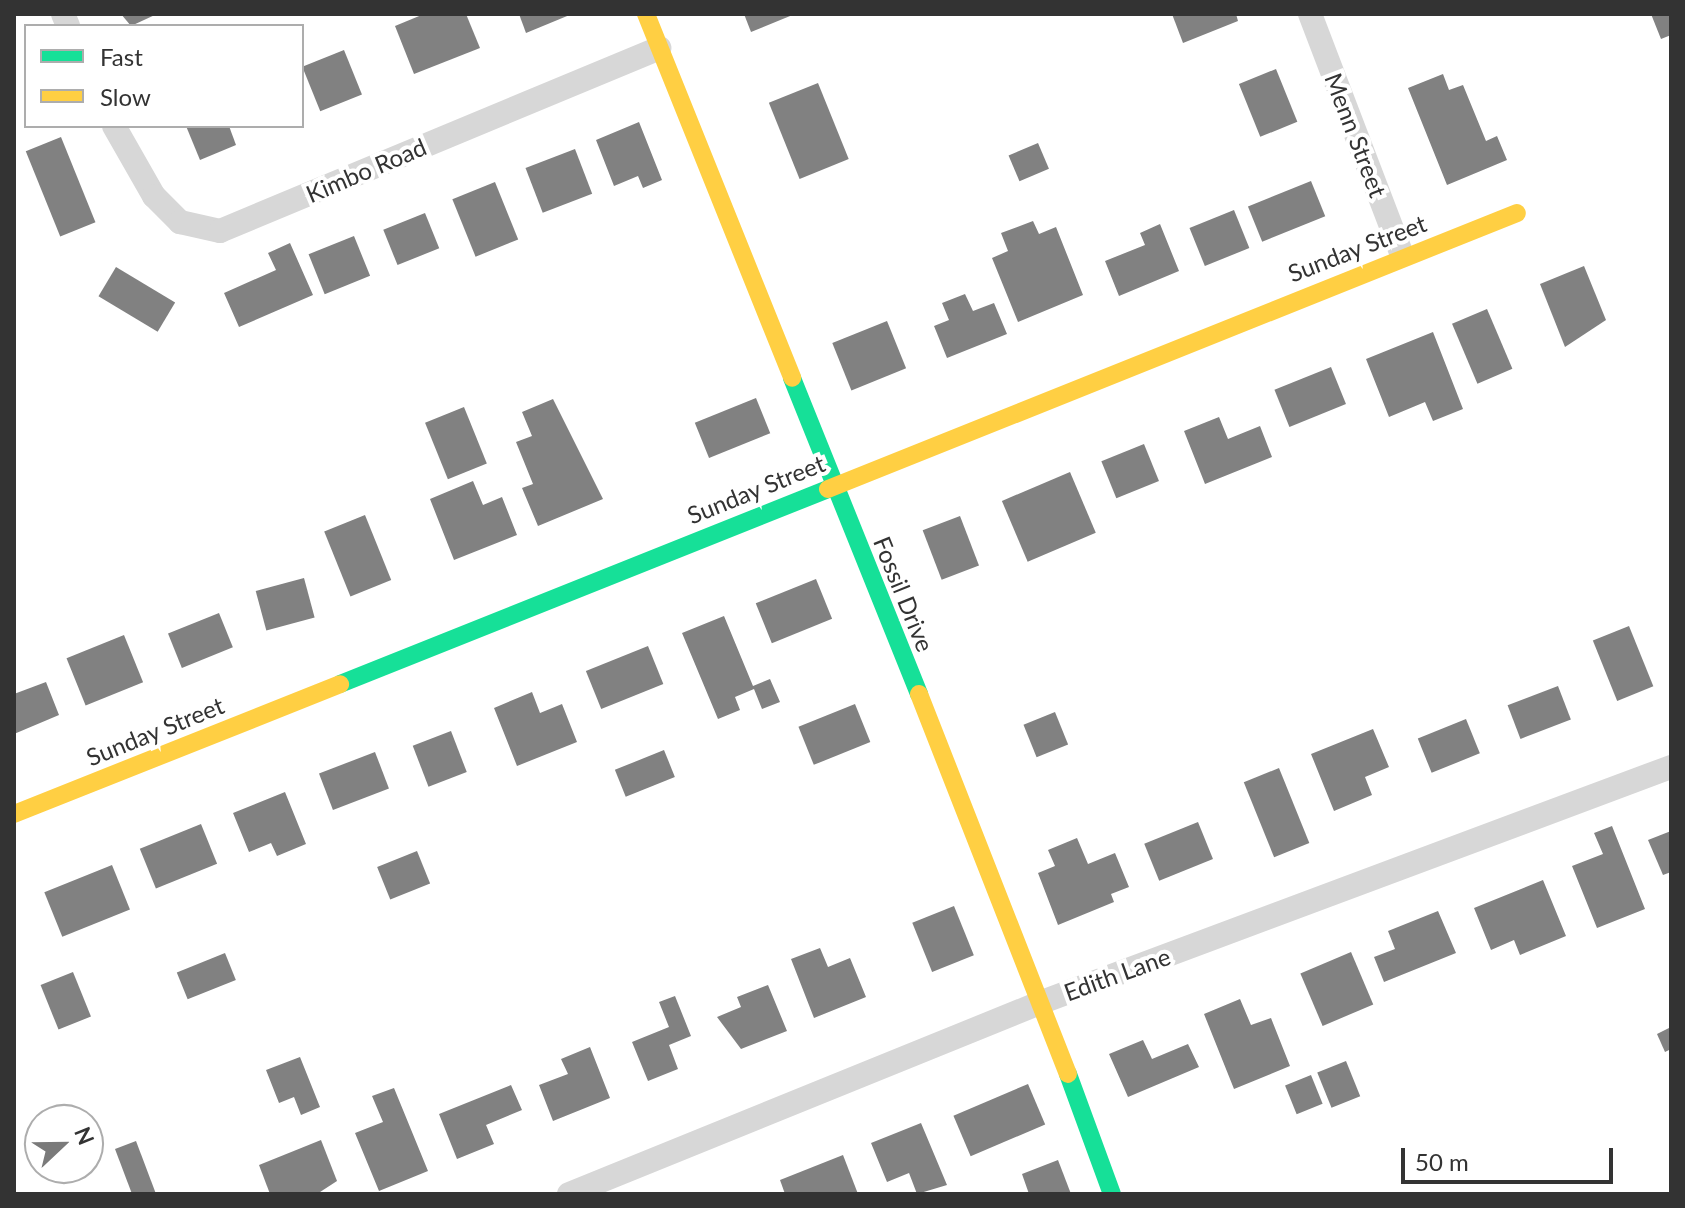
<!DOCTYPE html>
<html>
<head>
<meta charset="utf-8">
<style>
  body { margin:0 }
  #map { position:relative; width:1685px; height:1208px; overflow:hidden; background:#fff; font-family:Lato,sans-serif }
  div>[style] { position:absolute }
  .building>* { inset:0; background:#818181; transform-origin:0 0 }
  .street>* { height:24px; margin:-12px; padding:0 12px; transform-origin:12px; border-radius:12px; background:#d7d7d7 }
  .fast>* { height:18px; margin:-9px; padding:0 9px; transform-origin:9px; border-radius:9px; background:#16e098 }
  .slow>* { height:18px; margin:-9px; padding:0 9px; transform-origin:9px; border-radius:9px; background:#ffcf43 }
  span { translate:-50% -50%; white-space:nowrap; text-align:center; line-height:1.15; -webkit-text-stroke:8px #fff; paint-order:stroke }
  .street-label { font-size:24px; color:#333 }
  .frame { position:absolute; inset:0; border:16px solid #333; pointer-events:none }
  .legend { position:absolute; left:24px; top:24px; width:280px; height:104px; box-sizing:border-box; background:#fff; border:2px solid #adadad; margin:0; padding:10px 14px; list-style:none; font-size:24px; color:#333 }
  .legend li { display:flex; align-items:center; gap:16px; height:40px }
  .legend b { width:40px; border:2px solid #adadad }
  .north { position:absolute; left:24px; top:1104px; width:80px; height:80px; box-sizing:border-box; background:#fff; border:2px solid #adadad; border-radius:50%; rotate:68deg; font-size:22px; font-weight:700; line-height:32px; text-align:center; color:#333 }
  .north::after { content:''; display:block; margin:auto; width:28px; height:36px; background:#7a7a7a; clip-path:polygon(50% 0,100% 100%,50% 72%,0 100%) }
  .scale { position:absolute; left:1401px; top:1148px; width:212px; height:36px; box-sizing:border-box; border:4px solid #333; border-top:0; padding-left:10px; font-size:24px; line-height:28px; white-space:nowrap; color:#333; -webkit-text-stroke:6px #fff; paint-order:stroke }
</style>
</head>
<body>
<div id="map">
  <div class="building">
    <i style="clip-path:polygon(121px 14px,157px 14px,131px 26px)"></i>
    <i style="clip-path:polygon(424px 14px,466px 14px,480px 48px,414px 74px,395px 26px)"></i>
    <i style="clip-path:polygon(519px 14px,572px 14px,526px 33px)"></i>
    <i style="clip-path:polygon(744px 14px,795px 14px,751px 32px)"></i>
    <i style="clip-path:polygon(1172px 14px,1236px 14px,1238px 21px,1183px 43px)"></i>
    <i style="clip-path:polygon(1651px 14px,1671px 14px,1671px 35px,1661px 39px)"></i>
    <i style="left:344px;top:50px;width:48px;height:45px;rotate:68deg"></i>
    <i style="left:1276px;top:69px;width:57px;height:40px;rotate:68deg"></i>
    <i style="clip-path:polygon(1443px 74px,1449px 90px,1463px 85px,1486px 141px,1497px 136px,1507px 160px,1447px 185px,1408px 88px)"></i>
    <i style="left:818px;top:83px;width:82px;height:53px;rotate:68deg"></i>
    <i style="clip-path:polygon(639px 122px,662px 180px,643px 188px,638px 176px,614px 186px,596px 140px)"></i>
    <i style="clip-path:polygon(186px 126px,229px 126px,236px 145px,200px 160px)"></i>
    <i style="left:61px;top:137px;width:92px;height:38px;rotate:68deg"></i>
    <i style="left:1038px;top:143px;width:28px;height:32px;rotate:67deg"></i>
    <i style="left:575px;top:149px;width:48px;height:53px;rotate:69deg"></i>
    <i style="left:1311px;top:181px;width:38px;height:68px;rotate:68deg"></i>
    <i style="left:495px;top:182px;width:62px;height:46px;rotate:68deg"></i>
    <i style="left:1234px;top:210px;width:41px;height:48px;rotate:68deg"></i>
    <i style="left:425px;top:213px;width:38px;height:45px;rotate:68deg"></i>
    <i style="clip-path:polygon(1033px 221px,1039px 234px,1056px 227px,1083px 295px,1018px 322px,992px 258px,1008px 251px,1001px 233px)"></i>
    <i style="clip-path:polygon(1160px 224px,1179px 271px,1119px 296px,1105px 261px,1145px 245px,1140px 233px)"></i>
    <i style="left:354px;top:236px;width:43px;height:49px;rotate:68deg"></i>
    <i style="clip-path:polygon(290px 243px,313px 295px,239px 327px,224px 293px,276px 270px,268px 253px)"></i>
    <i style="clip-path:polygon(1584px 266px,1606px 320px,1565px 347px,1540px 284px)"></i>
    <i style="left:116px;top:267px;width:69px;height:34px;rotate:31deg"></i>
    <i style="clip-path:polygon(965px 294px,973px 311px,994px 303px,1007px 334px,947px 358px,934px 326px,949px 320px,942px 303px)"></i>
    <i style="left:1487px;top:309px;width:65px;height:38px;rotate:67deg"></i>
    <i style="left:887px;top:321px;width:51px;height:59px;rotate:68deg"></i>
    <i style="clip-path:polygon(1433px 332px,1463px 409px,1433px 421px,1425px 402px,1389px 417px,1366px 359px)"></i>
    <i style="left:1331px;top:367px;width:40px;height:61px;rotate:68deg"></i>
    <i style="left:756px;top:398px;width:38px;height:66px;rotate:68deg"></i>
    <i style="clip-path:polygon(553px 399px,603px 499px,538px 526px,522px 488px,533px 484px,516px 442px,532px 436px,522px 412px)"></i>
    <i style="left:464px;top:407px;width:61px;height:42px;rotate:68deg"></i>
    <i style="clip-path:polygon(1219px 417px,1228px 439px,1260px 426px,1272px 457px,1205px 484px,1184px 431px)"></i>
    <i style="left:1144px;top:444px;width:40px;height:46px;rotate:68deg"></i>
    <i style="left:1070px;top:472px;width:66px;height:74px;rotate:67deg"></i>
    <i style="clip-path:polygon(473px 481px,483px 505px,502px 497px,517px 535px,454px 560px,430px 499px)"></i>
    <i style="left:365px;top:515px;width:70px;height:44px;rotate:68deg"></i>
    <i style="left:960px;top:516px;width:53px;height:40px;rotate:69deg"></i>
    <i style="left:304px;top:578px;width:41px;height:50px;rotate:75deg"></i>
    <i style="left:816px;top:579px;width:43px;height:65px;rotate:68deg"></i>
    <i style="left:219px;top:613px;width:37px;height:55px;rotate:68deg"></i>
    <i style="clip-path:polygon(724px 616px,753px 686px,770px 679px,780px 702px,762px 709px,754px 689px,735px 697px,740px 710px,718px 719px,682px 633px)"></i>
    <i style="left:1629px;top:626px;width:65px;height:39px;rotate:68deg"></i>
    <i style="left:124px;top:635px;width:51px;height:62px;rotate:68deg"></i>
    <i style="left:648px;top:646px;width:41px;height:67px;rotate:68deg"></i>
    <i style="clip-path:polygon(46px 682px,59px 715px,14px 734px,14px 694px)"></i>
    <i style="left:1558px;top:686px;width:36px;height:54px;rotate:69deg"></i>
    <i style="clip-path:polygon(532px 692px,540px 713px,562px 704px,577px 742px,517px 766px,494px 708px)"></i>
    <i style="left:855px;top:704px;width:41px;height:61px;rotate:68deg"></i>
    <i style="left:1055px;top:712px;width:35px;height:34px;rotate:68deg"></i>
    <i style="left:1466px;top:719px;width:37px;height:52px;rotate:68deg"></i>
    <i style="clip-path:polygon(1373px 729px,1389px 767px,1365px 777px,1372px 795px,1334px 811px,1311px 754px)"></i>
    <i style="left:451px;top:731px;width:44px;height:41px;rotate:69deg"></i>
    <i style="left:664px;top:750px;width:29px;height:53px;rotate:68deg"></i>
    <i style="left:375px;top:752px;width:39px;height:60px;rotate:69deg"></i>
    <i style="left:1279px;top:768px;width:81px;height:38px;rotate:68deg"></i>
    <i style="clip-path:polygon(285px 792px,306px 844px,277px 856px,271px 843px,249px 852px,233px 813px)"></i>
    <i style="left:1198px;top:822px;width:40px;height:58px;rotate:68deg"></i>
    <i style="left:201px;top:824px;width:43px;height:66px;rotate:68deg"></i>
    <i style="clip-path:polygon(1612px 826px,1645px 909px,1597px 928px,1572px 866px,1603px 854px,1594px 833px)"></i>
    <i style="clip-path:polygon(1671px 831px,1671px 872px,1663px 875px,1648px 840px)"></i>
    <i style="clip-path:polygon(1077px 838px,1088px 864px,1115px 853px,1129px 887px,1111px 894px,1114px 902px,1058px 925px,1038px 873px,1055px 866px,1048px 850px)"></i>
    <i style="left:417px;top:851px;width:35px;height:43px;rotate:68deg"></i>
    <i style="left:112px;top:865px;width:48px;height:73px;rotate:68deg"></i>
    <i style="clip-path:polygon(1543px 880px,1566px 936px,1520px 955px,1514px 940px,1491px 950px,1474px 908px)"></i>
    <i style="left:954px;top:906px;width:53px;height:45px;rotate:68deg"></i>
    <i style="clip-path:polygon(1438px 911px,1456px 953px,1384px 982px,1374px 957px,1395px 949px,1388px 931px)"></i>
    <i style="clip-path:polygon(820px 948px,828px 967px,850px 958px,866px 997px,814px 1018px,791px 959px)"></i>
    <i style="left:1351px;top:952px;width:57px;height:55px;rotate:67deg"></i>
    <i style="left:225px;top:953px;width:29px;height:52px;rotate:68deg"></i>
    <i style="left:73px;top:972px;width:48px;height:35px;rotate:68deg"></i>
    <i style="clip-path:polygon(768px 985px,787px 1031px,741px 1049px,717px 1017px,741px 1007px,737px 997px)"></i>
    <i style="clip-path:polygon(675px 996px,691px 1036px,669px 1045px,678px 1069px,648px 1081px,632px 1042px,669px 1027px,659px 1002px)"></i>
    <i style="clip-path:polygon(1240px 999px,1251px 1025px,1271px 1018px,1290px 1066px,1234px 1089px,1204px 1014px)"></i>
    <i style="clip-path:polygon(1671px 1027px,1671px 1049px,1665px 1052px,1657px 1034px)"></i>
    <i style="clip-path:polygon(1143px 1040px,1152px 1059px,1188px 1044px,1199px 1067px,1128px 1097px,1109px 1054px)"></i>
    <i style="clip-path:polygon(590px 1047px,610px 1098px,553px 1121px,539px 1085px,568px 1074px,561px 1059px)"></i>
    <i style="clip-path:polygon(300px 1057px,320px 1107px,301px 1115px,294px 1097px,279px 1103px,266px 1070px)"></i>
    <i style="left:1346px;top:1061px;width:38px;height:31px;rotate:68deg"></i>
    <i style="left:1311px;top:1075px;width:31px;height:28px;rotate:68deg"></i>
    <i style="left:1028px;top:1084px;width:44px;height:81px;rotate:67deg"></i>
    <i style="clip-path:polygon(511px 1085px,522px 1110px,486px 1125px,494px 1144px,457px 1159px,439px 1114px)"></i>
    <i style="clip-path:polygon(394px 1088px,428px 1171px,379px 1191px,355px 1133px,383px 1122px,372px 1096px)"></i>
    <i style="clip-path:polygon(921px 1123px,947px 1185px,917px 1194px,909px 1173px,887px 1182px,871px 1143px)"></i>
    <i style="clip-path:polygon(321px 1140px,337px 1181px,317px 1194px,270px 1194px,259px 1165px)"></i>
    <i style="clip-path:polygon(136px 1141px,156px 1194px,132px 1194px,115px 1149px)"></i>
    <i style="clip-path:polygon(843px 1155px,858px 1194px,785px 1194px,780px 1180px)"></i>
    <i style="clip-path:polygon(1058px 1160px,1071px 1194px,1029px 1194px,1022px 1174px)"></i>
  </div>
  <div class="street">
    <i style="left:63px;top:14px;width:13px;rotate:67deg"></i>
    <i style="left:1310px;top:14px;width:258px;rotate:69.1deg"></i>
    <i style="left:114px;top:126px;width:81px;rotate:60.3deg"></i>
    <i style="left:154px;top:196px;width:37px;rotate:45deg"></i>
    <i style="left:180px;top:222px;width:41px;rotate:12.7deg"></i>
    <i style="left:220px;top:231px;width:476px;rotate:-22.6deg"></i>
    <i style="left:569px;top:1194px;width:510px;rotate:-22.09deg"></i>
    <i style="left:1042px;top:1002px;width:671px;rotate:-20.49deg"></i>
  </div>
  <div class="fast">
    <i style="left:792px;top:378px;width:341px;rotate:68.1deg"></i>
    <i style="left:340px;top:684px;width:526px;rotate:-21.78deg"></i>
    <i style="left:1068px;top:1074px;width:128px;rotate:69.9deg"></i>
  </div>
  <div class="slow">
    <i style="left:646px;top:14px;width:392px;rotate:68.1deg"></i>
    <i style="left:828px;top:489px;width:742px;rotate:-21.83deg"></i>
    <i style="left:919px;top:694px;width:408px;rotate:68.6deg"></i>
    <i style="left:14px;top:814px;width:351px;rotate:-21.7deg"></i>
  </div>
  <div class="street-label">
    <span style="left:1356px;top:135px;rotate:69deg">Menn Street</span>
    <span style="left:366px;top:170px;rotate:-23deg">Kimbo Road</span>
    <span style="left:1357px;top:248px;rotate:-21deg">Sunday Street</span>
    <span style="left:756px;top:489px;rotate:-22deg">Sunday Street</span>
    <span style="left:904px;top:594px;rotate:68deg">Fossil Drive</span>
    <span style="left:155px;top:731px;rotate:-22deg">Sunday Street</span>
    <span style="left:1117px;top:974px;rotate:-20deg">Edith Lane</span>
  </div>
  <div class="frame"></div>
  <ul class="legend">
  <li><b style="height:10px;background:#16e098"></b>Fast</li>
  <li><b style="height:10px;background:#ffcf43"></b>Slow</li>
  </ul>
  <div class="north">N</div>
  <div class="scale">50 m</div>
</div>
</body>
</html>
